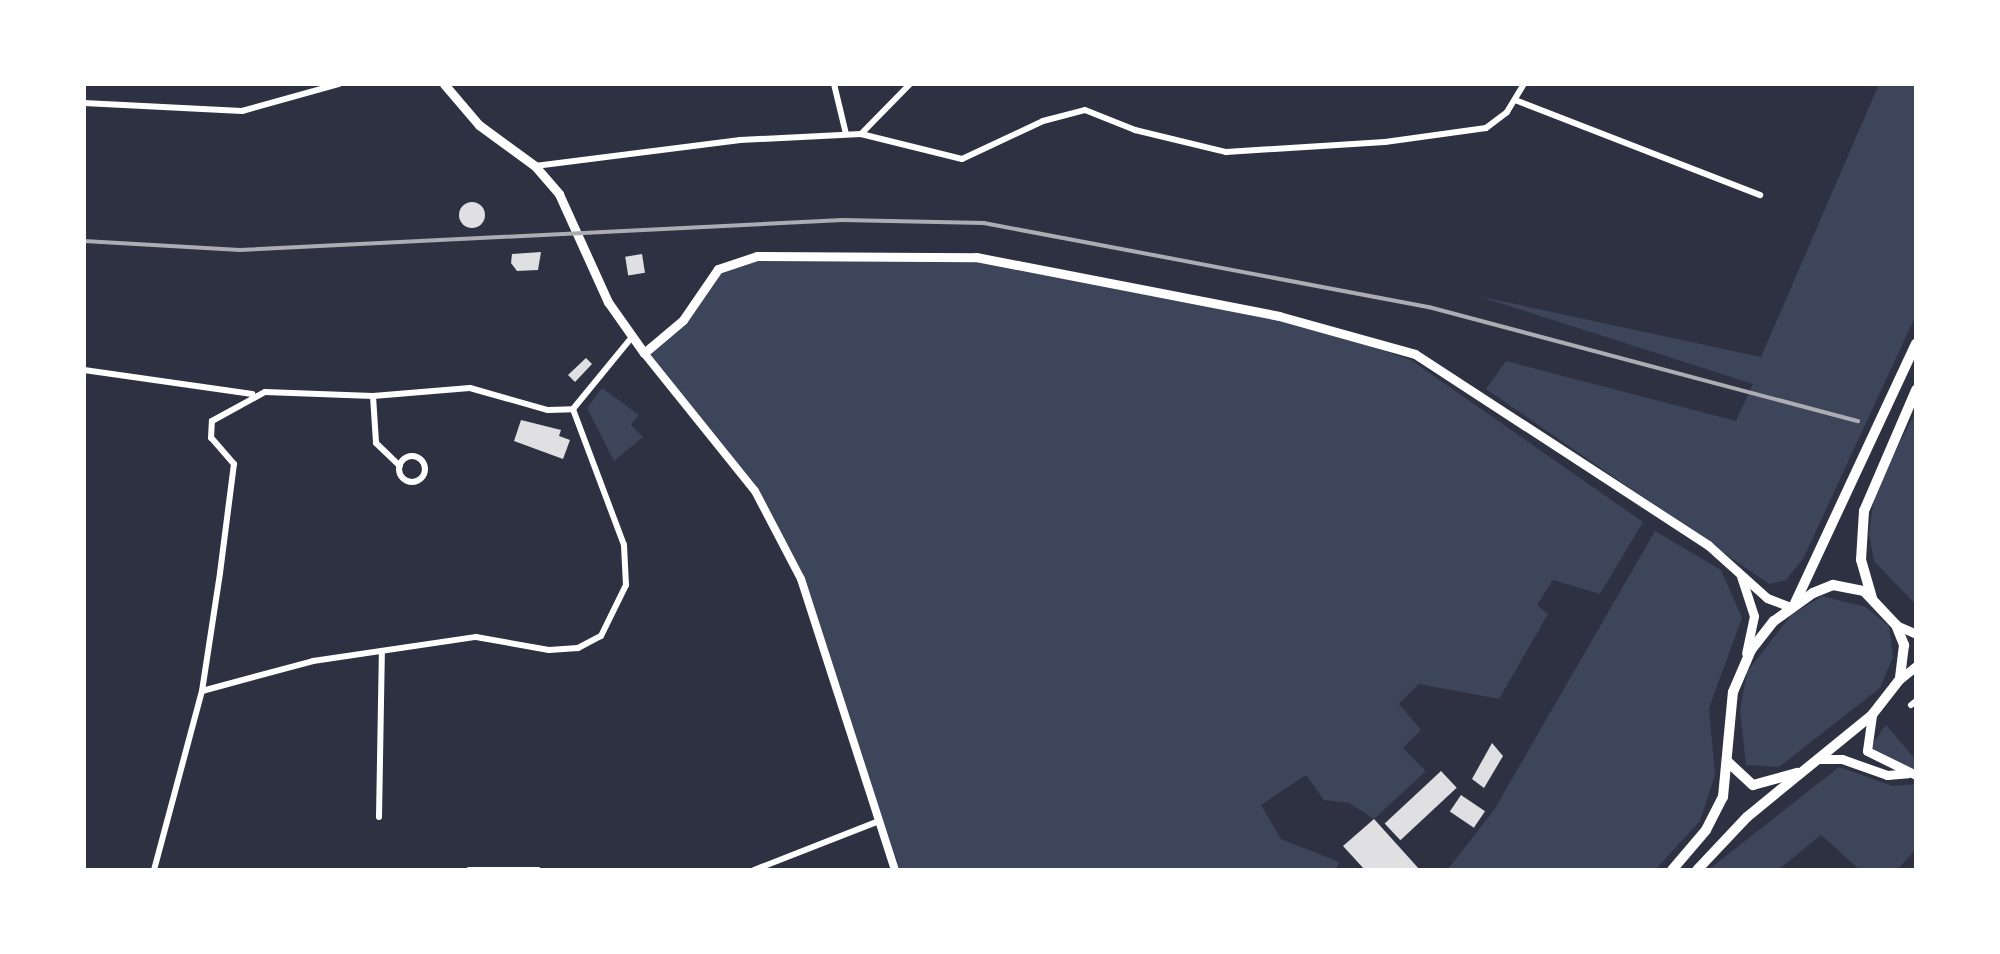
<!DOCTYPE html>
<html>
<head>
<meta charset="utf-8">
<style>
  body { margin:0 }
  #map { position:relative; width:2000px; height:954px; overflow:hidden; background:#2d3142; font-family:"Nunito Sans",sans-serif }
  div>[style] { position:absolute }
  .green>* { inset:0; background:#3c4559 }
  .building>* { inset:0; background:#e0e0e3; transform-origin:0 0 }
  .round { border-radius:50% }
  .minor>* { height:6px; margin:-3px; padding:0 3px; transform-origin:3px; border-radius:3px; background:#fff }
  .minor>.ring { margin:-3px; padding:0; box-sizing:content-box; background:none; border:6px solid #fff; border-radius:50% }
  .tertiary>* { height:8px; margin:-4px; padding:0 4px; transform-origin:4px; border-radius:4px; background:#fff }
  .secondary>* { height:9px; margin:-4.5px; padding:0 4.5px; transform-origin:4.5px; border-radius:4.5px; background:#fff }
  .trunk>* { height:10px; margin:-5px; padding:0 5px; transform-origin:5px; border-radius:5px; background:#fff }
  .rail>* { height:3.5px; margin:-1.75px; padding:0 1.75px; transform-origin:1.75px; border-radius:1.75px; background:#abadb3 }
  span { translate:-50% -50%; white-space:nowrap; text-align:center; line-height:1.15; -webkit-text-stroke:5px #fff; paint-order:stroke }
  .frame { position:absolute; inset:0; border:86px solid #fff; pointer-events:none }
</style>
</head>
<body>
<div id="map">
  <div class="green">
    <i style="clip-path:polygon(1879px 84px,1916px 84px,1916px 315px,1803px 559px,1786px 580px,1769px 584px,1486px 389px,1506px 361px,1736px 421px,1753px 384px,1478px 296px,1761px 357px)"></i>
    <i style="clip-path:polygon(952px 255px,1279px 316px,1411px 360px,1643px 522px,1600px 594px,1553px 580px,1537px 605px,1548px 614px,1499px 699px,1419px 684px,1399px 704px,1421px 730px,1403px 748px,1426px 771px,1374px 819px,1349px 803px,1324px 800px,1306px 775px,1261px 805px,1281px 839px,1339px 862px,1336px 870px,900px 870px,801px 579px,755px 491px,644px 353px,677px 328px,713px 275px,757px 256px)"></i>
    <i style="clip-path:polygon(602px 388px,639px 415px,631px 425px,643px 437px,614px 461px,587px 408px)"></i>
    <i style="clip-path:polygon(1916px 411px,1916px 605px,1874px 561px,1869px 534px,1875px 491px)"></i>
    <i style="clip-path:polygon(1655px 531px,1721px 570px,1742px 618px,1709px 708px,1715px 775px,1700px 821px,1655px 870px,1447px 870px,1494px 810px)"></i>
    <i style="clip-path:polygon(1822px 596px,1866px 607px,1889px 626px,1893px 657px,1880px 688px,1779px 767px,1746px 765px,1740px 710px,1747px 672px,1791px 615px)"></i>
    <i style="clip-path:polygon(1886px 725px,1916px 760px,1916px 775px,1867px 751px)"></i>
    <i style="clip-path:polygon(1839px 767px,1893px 786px,1916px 784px,1916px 849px,1897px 870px,1860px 870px,1821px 835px,1778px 870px,1708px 870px)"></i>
  </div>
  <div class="building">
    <i class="round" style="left:459px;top:202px;width:26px;height:26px"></i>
    <i style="clip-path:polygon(541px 252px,538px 270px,517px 271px,511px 263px,512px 254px)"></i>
    <i style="left:642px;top:254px;width:19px;height:17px;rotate:81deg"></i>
    <i style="clip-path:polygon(586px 358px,592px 364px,575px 382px,568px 375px)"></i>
    <i style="clip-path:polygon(521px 420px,561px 430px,559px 436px,570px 440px,563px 459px,514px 441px)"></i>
    <i style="clip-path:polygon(1492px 743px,1503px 756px,1484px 788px,1472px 779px)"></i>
    <i style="left:1441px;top:771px;width:23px;height:77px;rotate:47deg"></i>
    <i style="left:1461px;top:795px;width:29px;height:20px;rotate:34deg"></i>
    <i style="clip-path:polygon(1374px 819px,1420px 870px,1365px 870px,1343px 846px)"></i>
  </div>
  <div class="minor">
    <i style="left:834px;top:84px;width:51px;rotate:76.5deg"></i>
    <i style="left:1515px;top:100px;width:263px;rotate:21.2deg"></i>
    <i style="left:84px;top:103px;width:158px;rotate:2.9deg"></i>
    <i style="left:242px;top:111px;width:101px;rotate:-15.6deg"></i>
    <i style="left:861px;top:134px;width:70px;rotate:-45.6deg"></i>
    <i style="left:535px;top:166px;width:207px;rotate:-7.2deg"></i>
    <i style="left:740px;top:140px;width:121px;rotate:-2.8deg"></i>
    <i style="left:861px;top:134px;width:104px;rotate:13.9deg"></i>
    <i style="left:962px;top:159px;width:89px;rotate:-25.1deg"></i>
    <i style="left:1043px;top:121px;width:43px;rotate:-14.7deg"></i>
    <i style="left:1085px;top:110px;width:54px;rotate:21.8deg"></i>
    <i style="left:1135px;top:130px;width:94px;rotate:13.6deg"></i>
    <i style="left:1226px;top:152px;width:159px;rotate:-3.6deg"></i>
    <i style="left:1385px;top:142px;width:102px;rotate:-7.9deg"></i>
    <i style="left:1486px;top:128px;width:26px;rotate:-37deg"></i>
    <i style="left:1507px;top:112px;width:33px;rotate:-59deg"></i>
    <i style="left:84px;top:370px;width:170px;rotate:8.1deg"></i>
    <i style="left:373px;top:396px;width:47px;rotate:86.3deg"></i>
    <i style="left:376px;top:443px;width:33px;rotate:44deg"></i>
    <i class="ring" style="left:399px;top:456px;width:20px;height:20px"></i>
    <i style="left:202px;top:691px;width:115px;rotate:-15.1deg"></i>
    <i style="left:313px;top:661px;width:165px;rotate:-8.4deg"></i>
    <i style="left:476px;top:637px;width:74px;rotate:10.1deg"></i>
    <i style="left:549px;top:650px;width:29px;rotate:-4deg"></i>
    <i style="left:578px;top:648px;width:26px;rotate:-28deg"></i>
    <i style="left:601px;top:636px;width:57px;rotate:-63.9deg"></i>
    <i style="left:626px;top:585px;width:40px;rotate:-92.9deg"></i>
    <i style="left:624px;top:545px;width:145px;rotate:-110.6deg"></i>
    <i style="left:573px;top:409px;width:93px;rotate:-50.7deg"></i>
    <i style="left:1911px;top:705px;width:6px;rotate:-39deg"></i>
    <i style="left:379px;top:817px;width:166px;rotate:-89deg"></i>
    <i style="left:154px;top:870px;width:185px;rotate:-75deg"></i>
    <i style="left:202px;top:691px;width:119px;rotate:-81.3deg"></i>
    <i style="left:220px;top:573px;width:110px;rotate:-82.7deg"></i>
    <i style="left:234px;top:464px;width:35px;rotate:-131deg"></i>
    <i style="left:211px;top:438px;width:17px;rotate:-87deg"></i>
    <i style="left:212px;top:421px;width:60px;rotate:-28.7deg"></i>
    <i style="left:265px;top:392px;width:108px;rotate:2.1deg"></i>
    <i style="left:373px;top:396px;width:97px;rotate:-4.7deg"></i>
    <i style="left:470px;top:388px;width:81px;rotate:15.8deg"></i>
    <i style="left:548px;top:410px;width:25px;rotate:-2deg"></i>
    <i style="left:469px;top:870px;width:69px"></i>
    <i style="left:754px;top:870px;width:134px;rotate:-21.4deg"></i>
  </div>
  <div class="tertiary">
    <i style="left:644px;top:353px;width:177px;rotate:51.2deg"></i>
    <i style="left:755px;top:491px;width:99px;rotate:62.4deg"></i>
    <i style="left:801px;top:579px;width:306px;rotate:72.1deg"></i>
  </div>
  <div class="secondary">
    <i style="left:444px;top:84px;width:54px;rotate:49.5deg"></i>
    <i style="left:479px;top:125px;width:69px;rotate:36.2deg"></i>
    <i style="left:535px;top:166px;width:37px;rotate:49deg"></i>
    <i style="left:559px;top:194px;width:119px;rotate:65.6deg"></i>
    <i style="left:608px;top:302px;width:62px;rotate:54.8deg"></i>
    <i style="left:644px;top:353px;width:51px;rotate:-40.2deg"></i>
    <i style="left:683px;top:320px;width:62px;rotate:-55.5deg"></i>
    <i style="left:718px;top:269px;width:41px;rotate:-18.4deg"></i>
    <i style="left:757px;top:256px;width:219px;rotate:0.3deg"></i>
    <i style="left:976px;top:257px;width:309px;rotate:11deg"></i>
    <i style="left:1279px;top:316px;width:141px;rotate:15.6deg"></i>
    <i style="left:1415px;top:354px;width:350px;rotate:33.1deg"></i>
    <i style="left:1708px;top:545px;width:79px;rotate:41.9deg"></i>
    <i style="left:1767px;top:598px;width:25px;rotate:21deg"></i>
    <i style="left:1741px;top:576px;width:42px;rotate:72deg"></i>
    <i style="left:1754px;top:616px;width:38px;rotate:102deg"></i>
    <i style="left:1896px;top:625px;width:22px;rotate:24deg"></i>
    <i style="left:1900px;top:679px;width:21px;rotate:-39deg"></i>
    <i style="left:1872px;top:715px;width:36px;rotate:98deg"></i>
    <i style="left:1867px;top:751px;width:55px;rotate:26.1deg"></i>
    <i style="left:1819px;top:759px;width:23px"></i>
    <i style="left:1842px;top:759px;width:48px;rotate:19.6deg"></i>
    <i style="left:1887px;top:775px;width:21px;rotate:-5deg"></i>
  </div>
  <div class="trunk">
    <i style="left:1872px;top:598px;width:40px;rotate:-106deg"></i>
    <i style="left:1861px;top:560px;width:49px;rotate:-86.5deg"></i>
    <i style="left:1864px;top:511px;width:132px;rotate:-66.7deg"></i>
    <i style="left:1795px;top:603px;width:286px;rotate:-65deg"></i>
    <i style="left:1728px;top:762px;width:34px;rotate:43deg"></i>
    <i style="left:1753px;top:785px;width:46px;rotate:-15.3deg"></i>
    <i style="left:1672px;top:870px;width:52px;rotate:-49.6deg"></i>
    <i style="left:1706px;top:830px;width:37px;rotate:-63deg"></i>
    <i style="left:1723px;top:797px;width:105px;rotate:-84.6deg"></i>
    <i style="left:1733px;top:692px;width:46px;rotate:-66.8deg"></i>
    <i style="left:1751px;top:650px;width:37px;rotate:-52deg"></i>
    <i style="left:1774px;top:621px;width:48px;rotate:-35.7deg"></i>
    <i style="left:1813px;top:593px;width:22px;rotate:-22deg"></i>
    <i style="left:1833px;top:585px;width:32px;rotate:11deg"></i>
    <i style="left:1864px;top:591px;width:47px;rotate:46.7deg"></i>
    <i style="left:1896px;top:625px;width:22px;rotate:68deg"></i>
    <i style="left:1904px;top:645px;width:34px;rotate:97deg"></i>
    <i style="left:1900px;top:679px;width:46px;rotate:127.9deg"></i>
    <i style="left:1872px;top:715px;width:161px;rotate:140.8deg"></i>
    <i style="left:1747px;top:817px;width:73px;rotate:133.3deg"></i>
  </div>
  <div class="rail">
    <i style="left:84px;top:241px;width:156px;rotate:3.3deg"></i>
    <i style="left:240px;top:250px;width:603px;rotate:-2.85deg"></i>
    <i style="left:842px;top:220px;width:142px;rotate:1.2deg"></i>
    <i style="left:984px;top:223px;width:453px;rotate:10.7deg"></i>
    <i style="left:1429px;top:307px;width:444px;rotate:14.9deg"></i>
  </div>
  <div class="frame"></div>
</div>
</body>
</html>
